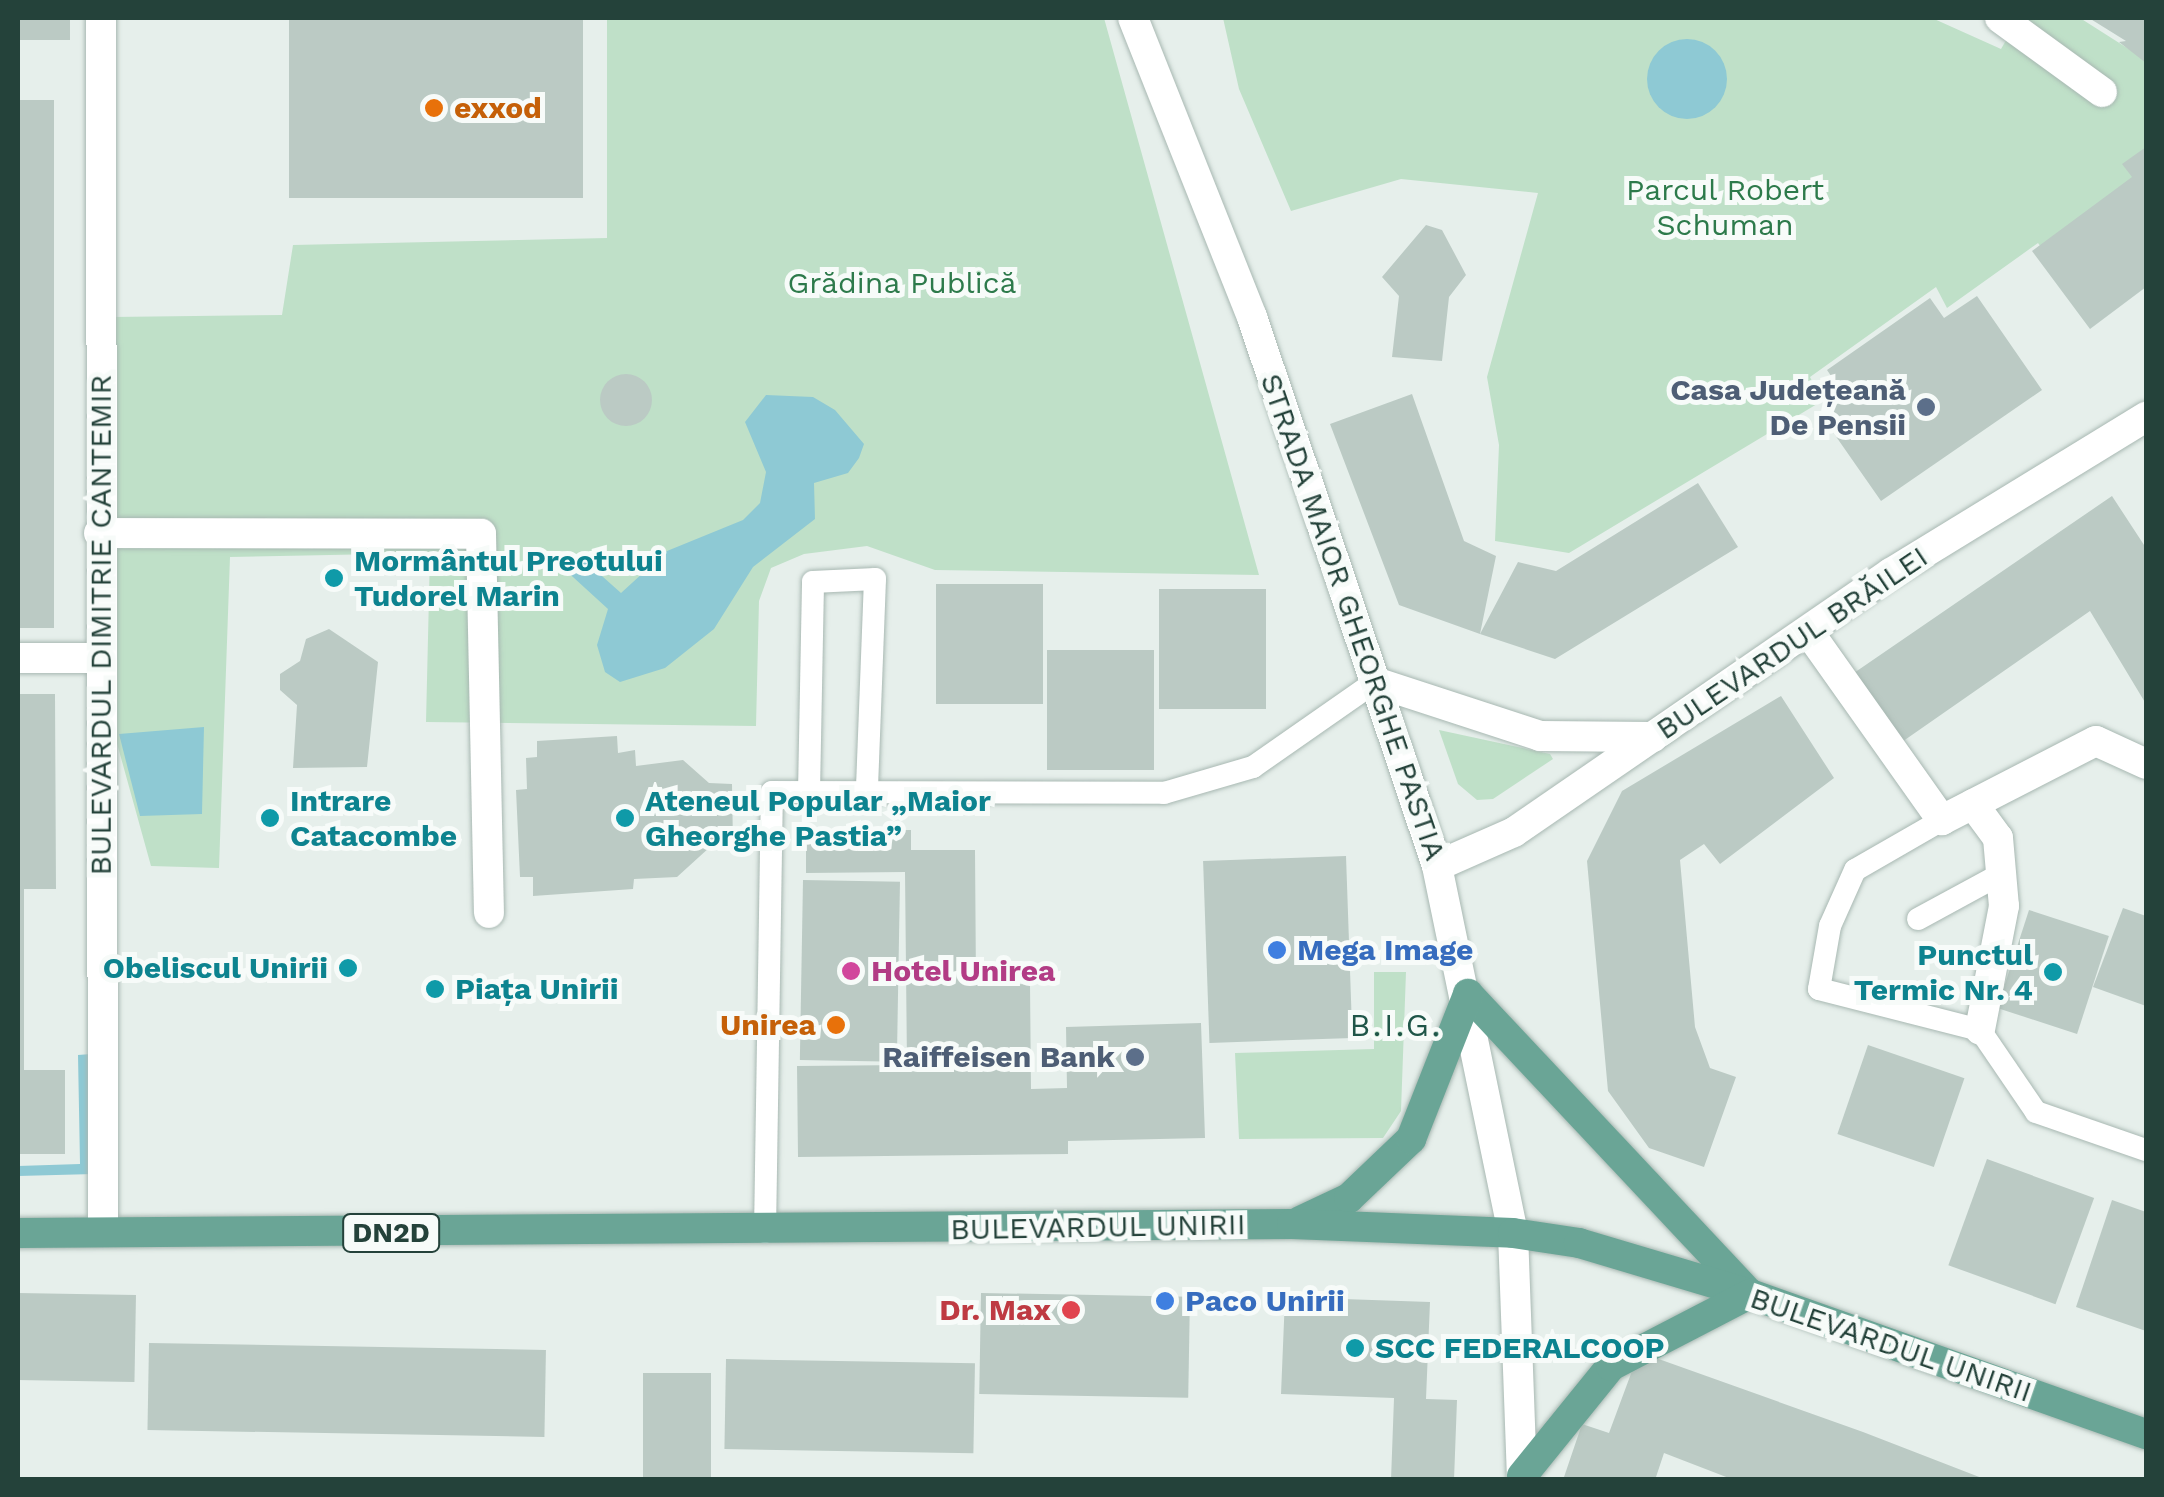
<!DOCTYPE html>
<html>
<head>
<meta charset="utf-8">
<style>
  body { margin:0 }
  #map { position:relative; width:2164px; height:1497px; overflow:hidden; background:#e6efeb; font-family:"Work Sans",sans-serif }
  div>[style] { position:absolute }
  .green>* { inset:0; background:#bfe0c8 }
  .water>* { inset:0; background:#8ec9d4 }
  .round { border-radius:50% }
  .building>* { inset:0; background:#bbcac4; transform-origin:0 0 }
  .roads { filter:drop-shadow(0 0 2px #a8b8b2) drop-shadow(0 0 2px #a8b8b2) }
  .service>* { height:22px; margin:-11px; padding:0 11px; transform-origin:11px; border-radius:11px; background:#fff }
  .pedestrian>* { height:30px; margin:-15px; padding:0 15px; transform-origin:15px; border-radius:15px; background:#fff }
  .minor>* { height:30px; margin:-15px; padding:0 15px; transform-origin:15px; border-radius:15px; background:#fff }
  .secondary>* { height:30px; margin:-15px; padding:0 15px; transform-origin:15px; border-radius:15px; background:#fff }
  .primary>* { height:30px; margin:-15px; padding:0 15px; transform-origin:15px; border-radius:15px; background:#6aa596 }
  .dots>* { width:28px; height:28px; translate:-50% -50%; box-sizing:border-box; border:5px solid #f7fbf9; border-radius:50% }
  span { translate:-50% -50%; white-space:nowrap; text-align:center; line-height:1.15; -webkit-text-stroke:10px #f7fbf9; paint-order:stroke }
  .shield-label span { padding:2px 8px; background:#f7fbf9; border:2px solid; border-radius:8px; -webkit-text-stroke-width:0 }
  .shield-label { font-size:28px; color:#24423a; font-weight:700 }
  .food-label { font-size:30px; color:#c56008; font-weight:700 }
  .left { translate:0 -50%; text-align:left }
  .right { translate:-100% -50%; text-align:right }
  .park-label { font-size:30px; color:#2d7a4b }
  .service-label { font-size:30px; color:#4e5e75; font-weight:700 }
  .culture-label { font-size:30px; color:#0d838f; font-weight:700 }
  .street-label { font-size:30px; color:#24423a }
  .shop-label { font-size:30px; color:#366cbe; font-weight:700 }
  .hotel-label { font-size:30px; color:#b23c85; font-weight:700 }
  .health-label { font-size:30px; color:#be3a42; font-weight:700 }
  .neighbourhood-label { font-size:32px; color:#1f5548; letter-spacing:2.5px }
  .frame { position:absolute; inset:0; border:20px solid #24423a; pointer-events:none }
</style>
</head>
<body>
<div id="map">
  <div class="green">
    <i style="clip-path:polygon(607px 18px,1104px 18px,1259px 575px,935px 570px,867px 546px,804px 554px,771px 568px,759px 601px,756px 726px,426px 722px,430px 553px,230px 557px,219px 868px,151px 866px,113px 729px,112px 317px,282px 315px,293px 245px,607px 238px)"></i>
    <i style="clip-path:polygon(1223px 18px,1932px 18px,2001px 49px,2019px 18px,2080px 18px,2146px 60px,2146px 188px,2052px 262px,2038px 243px,1947px 308px,1936px 287px,1810px 377px,1822px 401px,1569px 553px,1495px 541px,1499px 445px,1487px 377px,1538px 193px,1401px 179px,1291px 211px,1239px 89px)"></i>
    <i style="clip-path:polygon(1439px 730px,1550px 754px,1553px 759px,1493px 799px,1477px 800px,1458px 784px)"></i>
    <i style="clip-path:polygon(1374px 972px,1406px 972px,1401px 1111px,1383px 1138px,1239px 1139px,1235px 1053px,1374px 1049px)"></i>
  </div>
  <div class="water">
    <i class="round" style="left:1647px;top:39px;width:80px;height:80px"></i>
    <i style="clip-path:polygon(766px 395px,813px 397px,835px 410px,864px 444px,859px 458px,848px 473px,814px 483px,815px 519px,753px 567px,714px 629px,665px 668px,620px 682px,605px 672px,597px 645px,608px 609px,562px 567px,563px 558px,584px 560px,621px 593px,667px 551px,743px 520px,760px 503px,766px 472px,745px 422px)"></i>
    <i style="clip-path:polygon(204px 727px,202px 814px,140px 816px,119px 734px)"></i>
    <i style="clip-path:polygon(91px 1054px,94px 1174px,18px 1176px,18px 1166px,80px 1164px,78px 1055px)"></i>
  </div>
  <div class="building">
    <i style="left:18px;top:18px;width:52px;height:22px"></i>
    <i style="left:289px;top:18px;width:294px;height:180px"></i>
    <i style="clip-path:polygon(2089px 18px,2146px 18px,2146px 63px,2119px 42px,2126px 41px)"></i>
    <i style="left:18px;top:100px;width:36px;height:528px"></i>
    <i style="clip-path:polygon(2146px 147px,2146px 287px,2090px 329px,2032px 251px,2132px 177px,2122px 164px)"></i>
    <i style="clip-path:polygon(1426px 225px,1442px 230px,1466px 275px,1449px 297px,1442px 361px,1392px 357px,1399px 296px,1382px 277px)"></i>
    <i style="clip-path:polygon(1977px 296px,2042px 390px,1881px 501px,1821px 415px,1846px 398px,1827px 370px,1930px 298px,1944px 318px)"></i>
    <i class="round" style="left:600px;top:374px;width:52px;height:52px"></i>
    <i style="clip-path:polygon(1412px 394px,1464px 541px,1496px 556px,1480px 634px,1399px 605px,1330px 424px)"></i>
    <i style="clip-path:polygon(1698px 483px,1738px 547px,1555px 659px,1480px 634px,1518px 562px,1556px 571px)"></i>
    <i style="clip-path:polygon(2112px 496px,2146px 548px,2146px 704px,2090px 611px,1899px 744px,1851px 675px)"></i>
    <i style="left:936px;top:584px;width:107px;height:120px"></i>
    <i style="left:1159px;top:589px;width:107px;height:120px"></i>
    <i style="clip-path:polygon(329px 629px,378px 662px,367px 767px,293px 768px,297px 705px,280px 690px,280px 674px,300px 661px,306px 639px)"></i>
    <i style="left:1047px;top:650px;width:107px;height:120px"></i>
    <i style="clip-path:polygon(18px 694px,55px 694px,56px 889px,24px 889px,24px 1070px,65px 1070px,65px 1154px,18px 1154px)"></i>
    <i style="clip-path:polygon(1781px 696px,1834px 778px,1720px 864px,1704px 844px,1680px 860px,1695px 1027px,1710px 1068px,1736px 1077px,1704px 1167px,1649px 1148px,1608px 1091px,1587px 861px,1622px 791px)"></i>
    <i style="clip-path:polygon(617px 736px,618px 753px,635px 750px,636px 766px,683px 760px,709px 783px,732px 784px,733px 846px,710px 847px,677px 877px,634px 879px,633px 889px,533px 896px,533px 877px,520px 877px,516px 790px,527px 789px,526px 758px,537px 757px,537px 741px)"></i>
    <i style="clip-path:polygon(911px 830px,911px 850px,975px 850px,976px 985px,1030px 984px,1031px 1089px,1067px 1088px,1066px 1027px,1201px 1023px,1205px 1138px,1068px 1141px,1068px 1154px,798px 1157px,797px 1066px,907px 1065px,905px 872px,806px 873px,806px 831px)"></i>
    <i style="left:1346px;top:856px;width:182px;height:143px;rotate:88deg"></i>
    <i style="left:803px;top:880px;width:97px;height:180px;rotate:1deg"></i>
    <i style="clip-path:polygon(2123px 908px,2146px 916px,2146px 1006px,2093px 987px)"></i>
    <i style="left:2029px;top:910px;width:84px;height:103px;rotate:18deg"></i>
    <i style="left:1868px;top:1045px;width:102px;height:94px;rotate:19deg"></i>
    <i style="left:1987px;top:1159px;width:114px;height:113px;rotate:20deg"></i>
    <i style="clip-path:polygon(2112px 1200px,2146px 1212px,2146px 1331px,2076px 1307px)"></i>
    <i style="left:18px;top:1293px;width:118px;height:87px;rotate:1deg"></i>
    <i style="left:981px;top:1293px;width:209px;height:101px;rotate:1deg"></i>
    <i style="clip-path:polygon(1285px 1297px,1430px 1302px,1426px 1399px,1457px 1400px,1454px 1480px,1391px 1480px,1394px 1398px,1281px 1394px)"></i>
    <i style="left:149px;top:1343px;width:397px;height:87px;rotate:1deg"></i>
    <i style="clip-path:polygon(1639px 1352px,1863px 1432px,1987px 1480px,1734px 1480px,1664px 1453px,1655px 1480px,1563px 1480px,1582px 1424px,1609px 1433px)"></i>
    <i style="left:726px;top:1359px;width:249px;height:90px;rotate:1deg"></i>
    <i style="left:643px;top:1373px;width:68px;height:105px"></i>
  </div>
  <div class="roads">
    <div class="service">
      <i style="left:809px;top:792px;width:210px;rotate:-88.9deg"></i>
      <i style="left:813px;top:582px;width:62px;rotate:-2.8deg"></i>
      <i style="left:875px;top:579px;width:212px;rotate:92.2deg"></i>
      <i style="left:1942px;top:820px;width:100px;rotate:150.1deg"></i>
      <i style="left:1855px;top:870px;width:61px;rotate:114.1deg"></i>
      <i style="left:1830px;top:926px;width:64px;rotate:99.9deg"></i>
      <i style="left:1819px;top:989px;width:166px;rotate:14.3deg"></i>
      <i style="left:1980px;top:1030px;width:99px;rotate:55.7deg"></i>
      <i style="left:2036px;top:1112px;width:116px;rotate:19.1deg"></i>
      <i style="left:1918px;top:919px;width:94px;rotate:-28.5deg"></i>
      <i style="left:765px;top:1232px;width:440px;rotate:-89.1deg"></i>
      <i style="left:772px;top:792px;width:392px;rotate:0.1deg"></i>
      <i style="left:1164px;top:793px;width:93px;rotate:-16.3deg"></i>
      <i style="left:1253px;top:767px;width:149px;rotate:-34.9deg"></i>
    </div>
    <div class="pedestrian">
      <i style="left:101px;top:18px;width:1214px;rotate:89.91deg"></i>
      <i style="left:99px;top:533px;width:382px;rotate:0.1deg"></i>
      <i style="left:481px;top:534px;width:379px;rotate:88.8deg"></i>
      <i style="left:18px;top:658px;width:82px"></i>
    </div>
    <div class="minor">
      <i style="left:2000px;top:18px;width:126px;rotate:36deg"></i>
      <i style="left:1808px;top:631px;width:232px;rotate:54.7deg"></i>
      <i style="left:1942px;top:820px;width:173px;rotate:-27.2deg"></i>
      <i style="left:2096px;top:741px;width:55px;rotate:24.7deg"></i>
      <i style="left:1973px;top:804px;width:42px;rotate:53.7deg"></i>
      <i style="left:1998px;top:838px;width:68px;rotate:85deg"></i>
      <i style="left:2004px;top:906px;width:126px;rotate:101deg"></i>
    </div>
    <div class="secondary">
      <i style="left:1133px;top:18px;width:322px;rotate:68.3deg"></i>
      <i style="left:1252px;top:317px;width:579px;rotate:71.38deg"></i>
      <i style="left:1437px;top:866px;width:375px;rotate:78.3deg"></i>
      <i style="left:1513px;top:1233px;width:247px;rotate:87.9deg"></i>
      <i style="left:1375px;top:682px;width:174px;rotate:18.1deg"></i>
      <i style="left:1540px;top:736px;width:113px;rotate:0.5deg"></i>
      <i style="left:1437px;top:866px;width:84px;rotate:-23.8deg"></i>
      <i style="left:1514px;top:832px;width:457px;rotate:-34.5deg"></i>
      <i style="left:1891px;top:573px;width:299px;rotate:-31.5deg"></i>
    </div>
    <div class="primary">
      <i style="left:1468px;top:994px;width:409px;rotate:46.8deg"></i>
      <i style="left:1300px;top:1221px;width:54px;rotate:-25.1deg"></i>
      <i style="left:1349px;top:1198px;width:86px;rotate:-43.6deg"></i>
      <i style="left:1411px;top:1139px;width:156px;rotate:-68.5deg"></i>
      <i style="left:18px;top:1233px;width:1274px;rotate:-0.4deg"></i>
      <i style="left:1292px;top:1224px;width:221px;rotate:2.3deg"></i>
      <i style="left:1513px;top:1233px;width:67px;rotate:8.6deg"></i>
      <i style="left:1579px;top:1243px;width:178px;rotate:16.6deg"></i>
      <i style="left:1750px;top:1294px;width:420px;rotate:19.5deg"></i>
      <i style="left:1522px;top:1476px;width:141px;rotate:-51deg"></i>
      <i style="left:1611px;top:1366px;width:157px;rotate:-27.4deg"></i>
    </div>
  </div>
  <div class="dots">
    <i style="left:434px;top:108px;background:#e8710a"></i>
    <i style="left:1926px;top:407px;background:#5c6f8a"></i>
    <i style="left:334px;top:578px;background:#0f9aa8"></i>
    <i style="left:270px;top:818px;background:#0f9aa8"></i>
    <i style="left:625px;top:818px;background:#0f9aa8"></i>
    <i style="left:1277px;top:950px;background:#3f7fe0"></i>
    <i style="left:348px;top:968px;background:#0f9aa8"></i>
    <i style="left:851px;top:971px;background:#d1479c"></i>
    <i style="left:2053px;top:972px;background:#0f9aa8"></i>
    <i style="left:435px;top:989px;background:#0f9aa8"></i>
    <i style="left:836px;top:1025px;background:#e8710a"></i>
    <i style="left:1135px;top:1057px;background:#5c6f8a"></i>
    <i style="left:1165px;top:1301px;background:#3f7fe0"></i>
    <i style="left:1071px;top:1310px;background:#e0444e"></i>
    <i style="left:1355px;top:1348px;background:#0f9aa8"></i>
  </div>
  <div class="shield-label">
    <span style="left:391px;top:1233px">DN2D</span>
  </div>
  <div class="food-label">
    <span class="left" style="left:454px;top:108px">exxod</span>
    <span class="right" style="left:816px;top:1025px">Unirea</span>
  </div>
  <div class="park-label">
    <span style="left:1725px;top:207px">Parcul Robert<br>Schuman</span>
    <span style="left:902px;top:283px">Grădina Publică</span>
  </div>
  <div class="service-label">
    <span class="right" style="left:1906px;top:407px">Casa Județeană<br>De Pensii</span>
    <span class="right" style="left:1115px;top:1057px">Raiffeisen Bank</span>
  </div>
  <div class="culture-label">
    <span class="left" style="left:354px;top:578px">Mormântul Preotului<br>Tudorel Marin</span>
    <span class="left" style="left:290px;top:818px">Intrare<br>Catacombe</span>
    <span class="left" style="left:645px;top:818px">Ateneul Popular „Maior<br>Gheorghe Pastia”</span>
    <span class="right" style="left:2033px;top:972px">Punctul<br>Termic Nr. 4</span>
    <span class="right" style="left:328px;top:968px">Obeliscul Unirii</span>
    <span class="left" style="left:455px;top:989px">Piața Unirii</span>
    <span class="left" style="left:1375px;top:1348px">SCC FEDERALCOOP</span>
  </div>
  <div class="street-label">
    <span style="left:1353px;top:617px;rotate:71deg">STRADA MAIOR GHEORGHE PASTIA</span>
    <span style="left:101px;top:625px;rotate:-90deg">BULEVARDUL DIMITRIE CANTEMIR</span>
    <span style="left:1792px;top:643px;rotate:-34deg">BULEVARDUL BRĂILEI</span>
    <span style="left:1098px;top:1227px;rotate:-1deg">BULEVARDUL UNIRII</span>
    <span style="left:1891px;top:1345px;rotate:19deg">BULEVARDUL UNIRII</span>
  </div>
  <div class="shop-label">
    <span class="left" style="left:1297px;top:950px">Mega Image</span>
    <span class="left" style="left:1185px;top:1301px">Paco Unirii</span>
  </div>
  <div class="hotel-label">
    <span class="left" style="left:871px;top:971px">Hotel Unirea</span>
  </div>
  <div class="health-label">
    <span class="right" style="left:1051px;top:1310px">Dr. Max</span>
  </div>
  <div class="neighbourhood-label">
    <span style="left:1396px;top:1025px">B.I.G.</span>
  </div>
  <div class="frame"></div>
</div>
</body>
</html>
